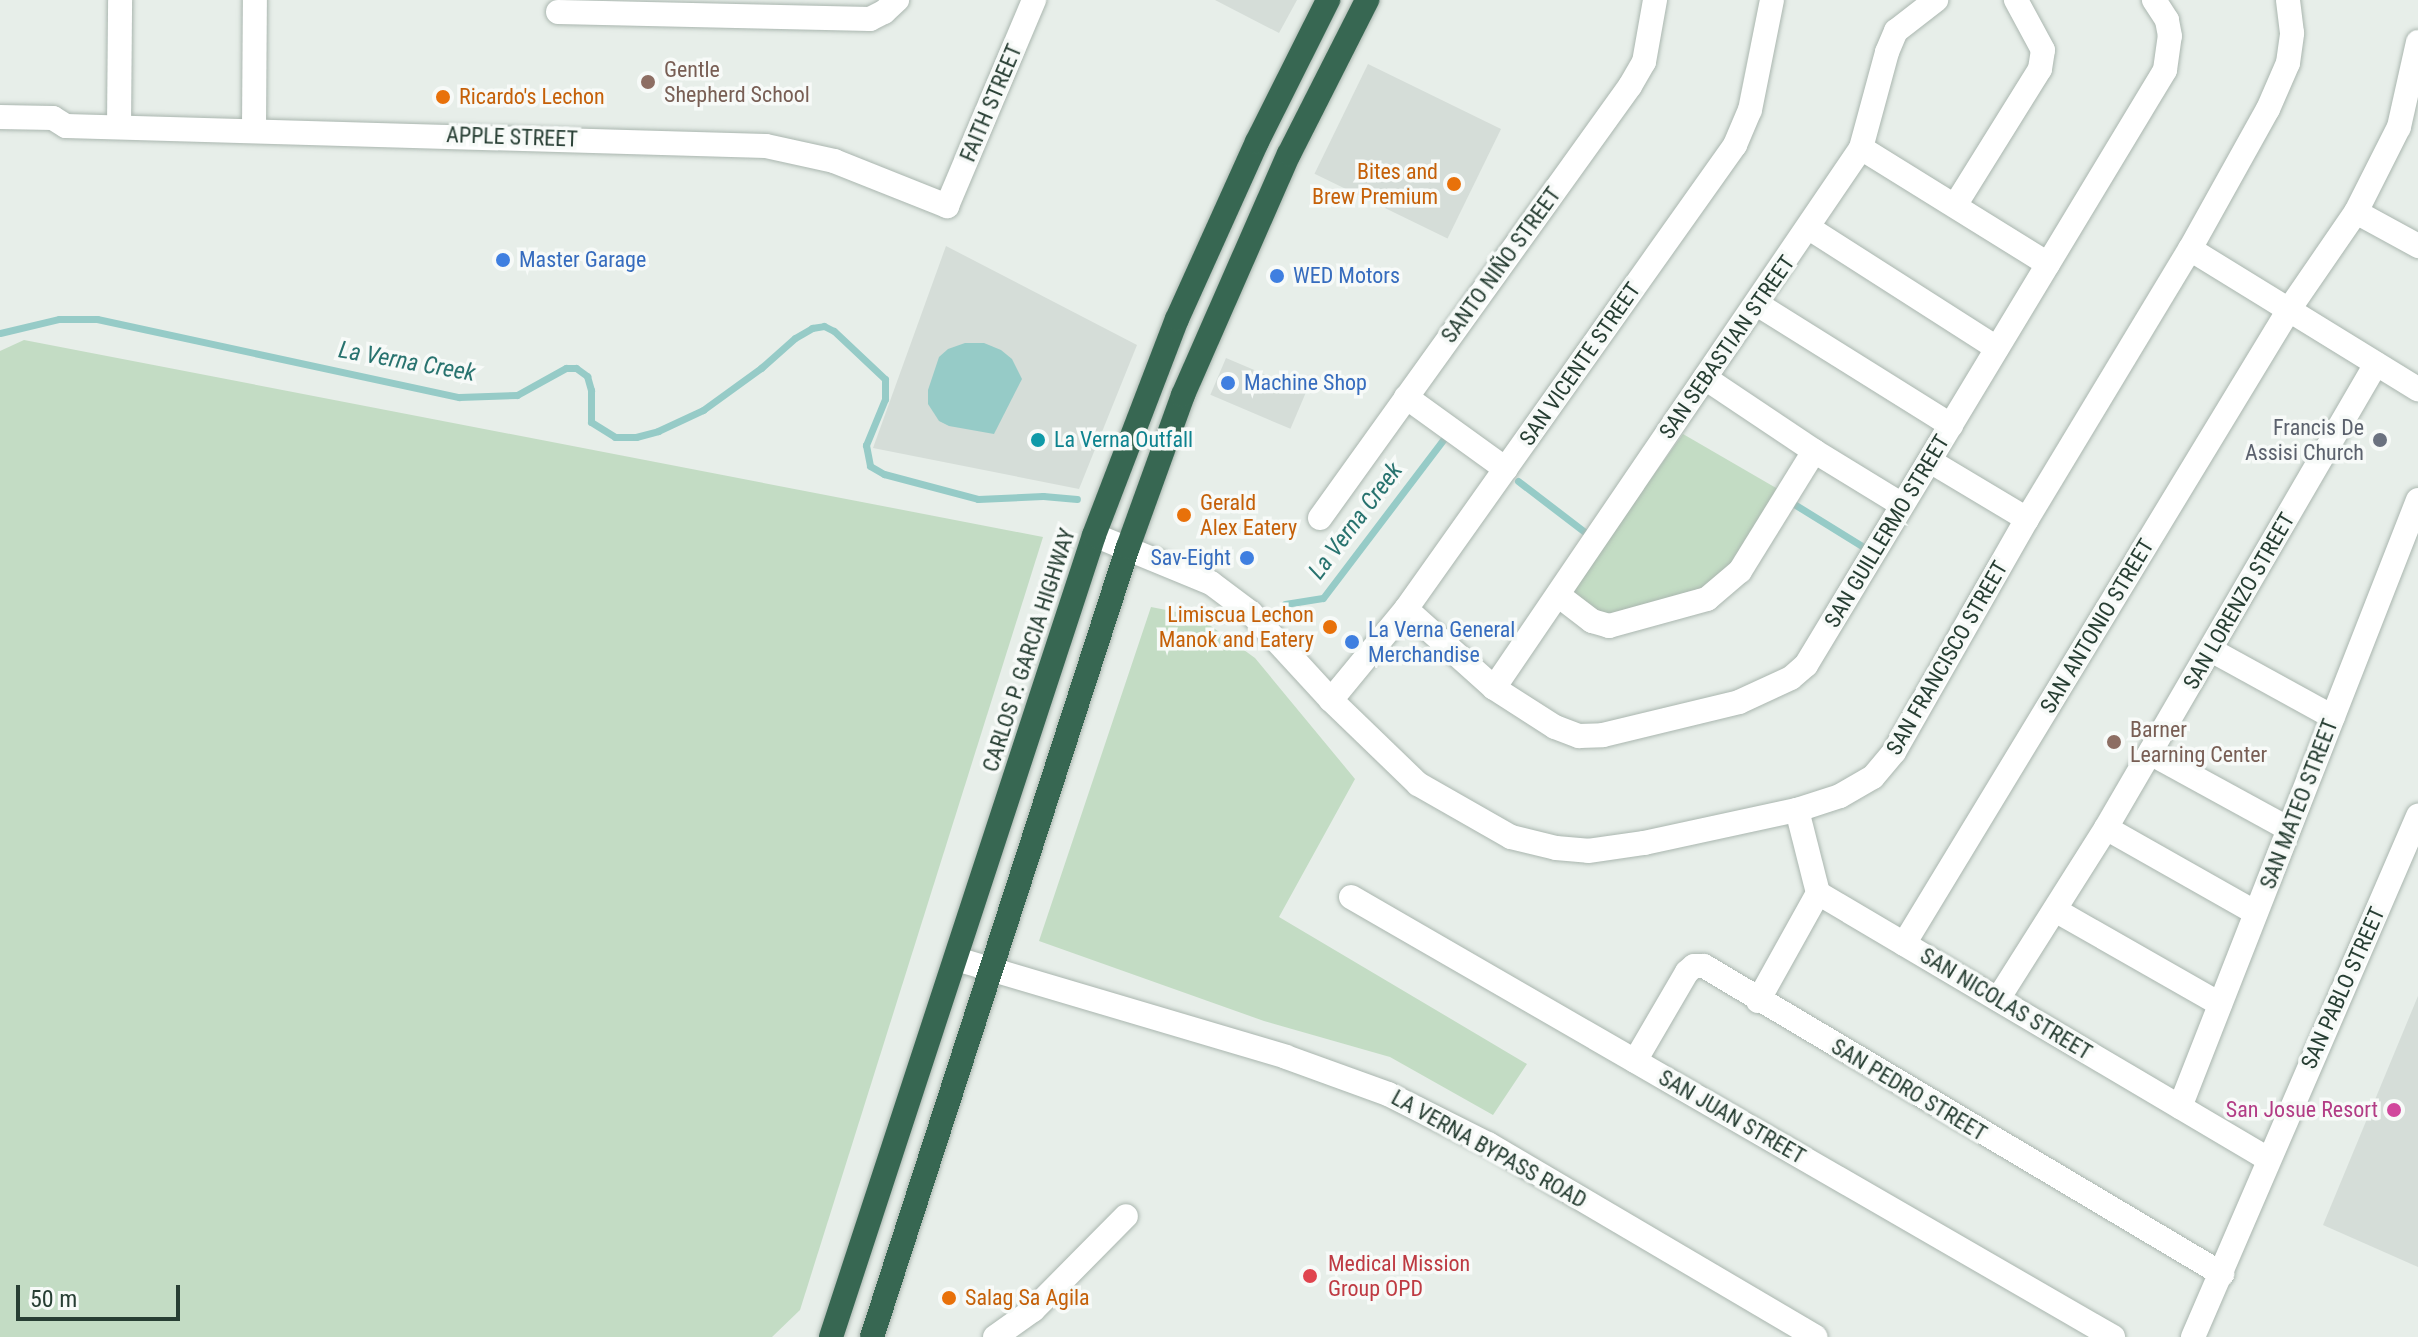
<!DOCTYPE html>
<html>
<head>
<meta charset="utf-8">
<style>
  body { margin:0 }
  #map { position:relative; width:2418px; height:1337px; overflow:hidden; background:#e7eee9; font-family:"Roboto Condensed",sans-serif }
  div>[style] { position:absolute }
  .built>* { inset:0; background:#d5ddd8; transform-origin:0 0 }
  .green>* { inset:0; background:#c3dcc4 }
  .water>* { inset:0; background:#96cbc7 }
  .stream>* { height:7px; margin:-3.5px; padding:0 3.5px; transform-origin:3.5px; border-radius:3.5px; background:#96cbc7 }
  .roads { filter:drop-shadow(0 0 2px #aab6af) drop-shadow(0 0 2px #aab6af) }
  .minor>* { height:24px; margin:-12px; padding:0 12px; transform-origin:12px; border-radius:12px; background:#fff }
  .highway>* { height:24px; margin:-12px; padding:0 12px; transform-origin:12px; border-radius:12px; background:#376752 }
  .dots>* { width:22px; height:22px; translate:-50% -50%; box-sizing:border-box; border:4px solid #f7faf8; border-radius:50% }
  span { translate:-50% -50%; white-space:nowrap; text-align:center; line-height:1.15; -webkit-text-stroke:7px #f7faf8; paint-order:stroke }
  .education-label { font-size:22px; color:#785e54 }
  .left { translate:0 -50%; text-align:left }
  .food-label { font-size:22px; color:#c56008 }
  .right { translate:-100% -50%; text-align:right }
  .street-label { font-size:22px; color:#273e33 }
  .shop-label { font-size:22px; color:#366cbe }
  .worship-label { font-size:22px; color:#5b616d }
  .culture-label { font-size:22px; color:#0d838f }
  .hotel-label { font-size:22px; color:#b23c85 }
  .health-label { font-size:22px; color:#be3a42 }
  .water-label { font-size:24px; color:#28736f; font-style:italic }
  .scale { position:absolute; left:16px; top:1285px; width:164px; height:36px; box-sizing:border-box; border:4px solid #273e33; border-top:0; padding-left:10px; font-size:24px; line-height:28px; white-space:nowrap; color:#273e33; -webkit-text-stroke:6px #f7faf8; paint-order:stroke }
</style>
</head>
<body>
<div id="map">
  <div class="built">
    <i style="clip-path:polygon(1215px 0,1297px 0,1279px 33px)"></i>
    <i style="left:1368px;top:64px;width:148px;height:122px;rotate:26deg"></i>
    <i style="clip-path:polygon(946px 246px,1137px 345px,1079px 489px,873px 448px)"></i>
    <i style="left:1226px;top:358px;width:87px;height:40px;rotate:23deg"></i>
    <i style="clip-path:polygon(2418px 996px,2418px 1267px,2323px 1225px)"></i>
  </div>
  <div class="green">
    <i style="clip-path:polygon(24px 340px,1043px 537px,800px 1310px,772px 1337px,0 1337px,0 351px)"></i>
    <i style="clip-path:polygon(1683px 434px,1783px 492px,1740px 558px,1707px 589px,1603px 616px,1568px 594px)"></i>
    <i style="clip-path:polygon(1151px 607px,1197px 616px,1255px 658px,1355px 779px,1279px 917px,1527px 1064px,1493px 1115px,1390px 1057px,1264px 1021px,1039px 941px)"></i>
  </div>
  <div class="water">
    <i style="clip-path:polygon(965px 343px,984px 343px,1001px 350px,1012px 359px,1022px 379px,994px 434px,949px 426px,939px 421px,928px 404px,928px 390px,939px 357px,948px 349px)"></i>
  </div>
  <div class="stream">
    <i style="left:0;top:333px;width:61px;rotate:-13.3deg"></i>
    <i style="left:59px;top:319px;width:38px"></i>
    <i style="left:97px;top:319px;width:370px;rotate:12.2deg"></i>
    <i style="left:459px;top:397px;width:58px;rotate:-2deg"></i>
    <i style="left:517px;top:395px;width:56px;rotate:-28.9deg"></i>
    <i style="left:566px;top:368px;width:10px"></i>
    <i style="left:576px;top:368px;width:14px;rotate:36deg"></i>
    <i style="left:587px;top:376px;width:15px;rotate:74deg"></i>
    <i style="left:591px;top:390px;width:32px;rotate:90deg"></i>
    <i style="left:591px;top:422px;width:28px;rotate:32deg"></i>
    <i style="left:615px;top:437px;width:21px"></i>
    <i style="left:636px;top:437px;width:23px;rotate:-15deg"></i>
    <i style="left:658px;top:431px;width:50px;rotate:-25deg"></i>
    <i style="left:703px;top:410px;width:72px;rotate:-35.9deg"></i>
    <i style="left:761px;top:368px;width:45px;rotate:-41.4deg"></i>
    <i style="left:795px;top:338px;width:20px;rotate:-30deg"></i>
    <i style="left:812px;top:328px;width:12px;rotate:-9deg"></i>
    <i style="left:824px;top:326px;width:11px;rotate:27deg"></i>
    <i style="left:834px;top:331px;width:70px;rotate:43.3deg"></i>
    <i style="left:885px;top:379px;width:20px;rotate:90deg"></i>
    <i style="left:885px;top:399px;width:50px;rotate:112.4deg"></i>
    <i style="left:866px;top:445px;width:21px;rotate:79deg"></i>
    <i style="left:870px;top:466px;width:16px;rotate:30deg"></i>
    <i style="left:884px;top:474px;width:97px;rotate:14.9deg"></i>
    <i style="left:978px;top:499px;width:65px;rotate:-2.6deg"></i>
    <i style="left:1043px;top:496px;width:34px;rotate:5deg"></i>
    <i style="left:1518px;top:481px;width:86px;rotate:37.4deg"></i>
    <i style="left:1794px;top:504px;width:86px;rotate:31.7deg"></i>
    <i style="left:1285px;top:604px;width:38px;rotate:-9deg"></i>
    <i style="left:1323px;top:598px;width:202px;rotate:-52.8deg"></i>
  </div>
  <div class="roads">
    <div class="minor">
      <i style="left:558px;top:12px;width:312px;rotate:1.3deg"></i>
      <i style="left:870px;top:19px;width:16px;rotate:-27deg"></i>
      <i style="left:884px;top:12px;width:18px;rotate:-43deg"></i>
      <i style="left:0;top:117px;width:53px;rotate:1.1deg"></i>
      <i style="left:53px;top:118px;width:15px;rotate:32deg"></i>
      <i style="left:66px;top:126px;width:700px;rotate:1.64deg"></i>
      <i style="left:766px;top:146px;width:70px;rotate:12.4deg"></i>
      <i style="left:834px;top:161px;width:122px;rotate:21.7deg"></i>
      <i style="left:947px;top:206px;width:224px;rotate:-67.1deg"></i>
      <i style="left:119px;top:127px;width:127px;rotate:-89.5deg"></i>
      <i style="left:254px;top:129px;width:129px;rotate:-89.6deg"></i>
      <i style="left:1861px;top:148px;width:220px;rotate:31.8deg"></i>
      <i style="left:1956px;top:204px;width:159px;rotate:-58.1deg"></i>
      <i style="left:2040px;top:69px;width:19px;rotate:-81deg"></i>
      <i style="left:2043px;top:50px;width:57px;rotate:-118.4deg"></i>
      <i style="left:2356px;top:212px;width:71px;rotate:28.7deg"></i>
      <i style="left:1809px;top:228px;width:223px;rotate:32.6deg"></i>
      <i style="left:2190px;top:249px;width:268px;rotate:31.6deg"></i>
      <i style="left:1757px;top:304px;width:229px;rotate:32deg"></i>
      <i style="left:1705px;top:378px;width:131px;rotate:33.8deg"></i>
      <i style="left:1814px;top:451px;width:103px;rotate:31.5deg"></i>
      <i style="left:1406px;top:397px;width:123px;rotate:35.8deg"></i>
      <i style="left:1930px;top:461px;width:113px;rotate:30.9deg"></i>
      <i style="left:1320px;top:518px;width:532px;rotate:-54.34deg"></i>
      <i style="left:1630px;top:86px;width:28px;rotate:-60deg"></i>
      <i style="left:1644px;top:62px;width:63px;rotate:-79.9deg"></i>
      <i style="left:1094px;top:535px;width:126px;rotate:22.3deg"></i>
      <i style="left:1211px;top:583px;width:50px;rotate:36.9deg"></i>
      <i style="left:1251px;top:613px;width:118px;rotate:47.4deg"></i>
      <i style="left:1331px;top:700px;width:121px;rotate:44deg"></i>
      <i style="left:1418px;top:784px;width:107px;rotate:29.7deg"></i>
      <i style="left:1511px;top:837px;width:46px;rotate:13.7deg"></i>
      <i style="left:1556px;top:848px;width:32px;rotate:5deg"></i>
      <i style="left:1588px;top:851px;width:57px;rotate:-8.1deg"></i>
      <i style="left:1644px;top:843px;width:157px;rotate:-12.2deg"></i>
      <i style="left:1797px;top:810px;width:45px;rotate:-18deg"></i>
      <i style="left:1840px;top:796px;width:38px;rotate:-30deg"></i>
      <i style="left:1873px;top:777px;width:33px;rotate:-50deg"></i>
      <i style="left:1894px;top:752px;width:268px;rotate:-60.3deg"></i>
      <i style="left:2027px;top:519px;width:315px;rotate:-58.9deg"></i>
      <i style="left:2190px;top:249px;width:160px;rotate:-60.9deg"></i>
      <i style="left:2268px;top:109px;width:50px;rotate:-66.5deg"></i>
      <i style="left:2288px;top:63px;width:30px;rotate:-82deg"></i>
      <i style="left:2292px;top:33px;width:33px;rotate:-97deg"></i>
      <i style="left:1558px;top:595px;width:43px;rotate:37.4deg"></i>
      <i style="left:1592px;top:621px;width:18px;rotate:16deg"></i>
      <i style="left:1609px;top:626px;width:102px;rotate:-15.4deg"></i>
      <i style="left:1707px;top:599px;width:43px;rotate:-40.3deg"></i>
      <i style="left:1740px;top:571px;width:141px;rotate:-58.3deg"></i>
      <i style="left:1406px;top:609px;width:118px;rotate:41.9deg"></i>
      <i style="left:1494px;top:688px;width:72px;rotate:32.6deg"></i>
      <i style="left:1555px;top:727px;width:26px;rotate:21deg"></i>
      <i style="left:1579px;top:736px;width:24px;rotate:-2deg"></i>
      <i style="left:1603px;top:735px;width:140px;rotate:-13.6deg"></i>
      <i style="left:1739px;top:702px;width:57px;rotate:-24.8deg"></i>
      <i style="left:1791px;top:678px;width:20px;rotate:-41deg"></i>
      <i style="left:1806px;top:665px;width:695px;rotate:-58.89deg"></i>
      <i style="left:2165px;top:70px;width:34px;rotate:-82deg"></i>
      <i style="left:2170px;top:36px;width:16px;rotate:-101deg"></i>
      <i style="left:2167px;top:20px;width:24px;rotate:-123deg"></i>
      <i style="left:2211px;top:650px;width:139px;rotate:28.8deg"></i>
      <i style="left:1494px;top:688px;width:653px;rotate:-55.8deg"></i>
      <i style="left:1861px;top:148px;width:99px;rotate:-74.8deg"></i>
      <i style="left:1887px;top:52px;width:23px;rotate:-67deg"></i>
      <i style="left:1896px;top:31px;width:51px;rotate:-37.8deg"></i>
      <i style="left:1331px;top:700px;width:118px;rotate:-50.5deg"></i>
      <i style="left:1406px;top:609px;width:569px;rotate:-54.66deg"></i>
      <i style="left:1735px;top:145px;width:38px;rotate:-67deg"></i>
      <i style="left:1750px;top:110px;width:112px;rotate:-78.7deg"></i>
      <i style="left:2150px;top:753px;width:158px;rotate:28.7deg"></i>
      <i style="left:1797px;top:810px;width:86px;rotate:75.8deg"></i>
      <i style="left:1818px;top:893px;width:523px;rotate:30.59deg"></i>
      <i style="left:2106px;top:828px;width:172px;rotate:29.5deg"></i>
      <i style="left:1351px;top:897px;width:880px;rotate:30deg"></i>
      <i style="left:2055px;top:910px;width:190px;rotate:29.7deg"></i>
      <i style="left:1904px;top:944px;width:744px;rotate:-58.75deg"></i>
      <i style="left:2290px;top:308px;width:116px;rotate:-55.5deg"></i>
      <i style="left:2356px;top:212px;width:95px;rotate:-63.2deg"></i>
      <i style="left:2399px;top:127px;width:87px;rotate:-77.4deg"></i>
      <i style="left:956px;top:959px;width:344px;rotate:16.5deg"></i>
      <i style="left:1286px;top:1057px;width:109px;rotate:19.9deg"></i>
      <i style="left:1388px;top:1094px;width:112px;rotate:26.6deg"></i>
      <i style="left:1488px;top:1144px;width:380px;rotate:30.5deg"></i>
      <i style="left:1998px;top:999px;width:202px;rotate:-57.7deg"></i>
      <i style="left:2106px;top:828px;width:537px;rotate:-59.81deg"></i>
      <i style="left:1758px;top:1001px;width:124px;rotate:-60.9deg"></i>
      <i style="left:1635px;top:1061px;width:103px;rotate:-59.7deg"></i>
      <i style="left:1687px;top:972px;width:9px;rotate:-41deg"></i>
      <i style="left:1694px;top:966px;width:10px"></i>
      <i style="left:1704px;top:966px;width:603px;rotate:30.74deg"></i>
      <i style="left:2180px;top:1107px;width:652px;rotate:-68.59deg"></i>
      <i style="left:995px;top:1337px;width:47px;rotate:-35.4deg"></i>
      <i style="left:1033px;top:1310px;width:132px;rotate:-45.3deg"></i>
      <i style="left:2193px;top:1337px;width:568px;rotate:-66.64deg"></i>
    </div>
    <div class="highway">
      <i style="left:831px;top:1337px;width:844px;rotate:-71.84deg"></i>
      <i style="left:1094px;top:535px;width:231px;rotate:-69deg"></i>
      <i style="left:1177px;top:319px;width:194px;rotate:-65.7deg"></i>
      <i style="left:1257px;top:142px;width:159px;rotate:-63.4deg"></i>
      <i style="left:872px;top:1337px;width:830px;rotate:-72.05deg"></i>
      <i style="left:1128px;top:547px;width:162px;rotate:-70.1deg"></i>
      <i style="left:1183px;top:395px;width:263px;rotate:-66.3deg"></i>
      <i style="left:1289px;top:154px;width:173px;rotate:-63.1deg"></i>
    </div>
  </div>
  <div class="dots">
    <i style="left:648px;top:82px;background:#8d6e63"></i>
    <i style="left:443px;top:97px;background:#e8710a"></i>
    <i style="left:1454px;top:184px;background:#e8710a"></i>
    <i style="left:503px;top:260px;background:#3f7fe0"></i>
    <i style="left:1277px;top:276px;background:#3f7fe0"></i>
    <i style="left:1228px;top:383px;background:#3f7fe0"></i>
    <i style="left:1038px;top:440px;background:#0f9aa8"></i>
    <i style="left:2380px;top:440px;background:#6b7280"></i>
    <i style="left:1184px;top:515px;background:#e8710a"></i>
    <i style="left:1247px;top:558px;background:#3f7fe0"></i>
    <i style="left:1330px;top:627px;background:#e8710a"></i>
    <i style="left:1352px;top:642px;background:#3f7fe0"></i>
    <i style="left:2114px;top:742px;background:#8d6e63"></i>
    <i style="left:2394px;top:1110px;background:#d1479c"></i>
    <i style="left:1310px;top:1276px;background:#e0444e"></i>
    <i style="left:949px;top:1298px;background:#e8710a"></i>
  </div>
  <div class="education-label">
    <span class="left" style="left:664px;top:82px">Gentle<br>Shepherd School</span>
    <span class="left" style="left:2130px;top:742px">Barner<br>Learning Center</span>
  </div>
  <div class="food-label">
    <span class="left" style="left:459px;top:97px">Ricardo's Lechon</span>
    <span class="right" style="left:1438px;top:184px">Bites and<br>Brew Premium</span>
    <span class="left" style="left:1200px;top:515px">Gerald<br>Alex Eatery</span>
    <span class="right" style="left:1314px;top:627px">Limiscua Lechon<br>Manok and Eatery</span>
    <span class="left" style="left:965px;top:1298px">Salag Sa Agila</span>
  </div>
  <div class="street-label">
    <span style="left:991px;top:103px;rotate:-67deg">FAITH STREET</span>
    <span style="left:512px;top:137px;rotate:2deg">APPLE STREET</span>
    <span style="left:1501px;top:265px;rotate:-54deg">SANTO NIÑO STREET</span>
    <span style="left:1727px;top:347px;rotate:-55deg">SAN SEBASTIAN STREET</span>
    <span style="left:1580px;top:364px;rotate:-55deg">SAN VICENTE STREET</span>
    <span style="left:1887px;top:531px;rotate:-59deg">SAN GUILLERMO STREET</span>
    <span style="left:2239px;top:601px;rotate:-60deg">SAN LORENZO STREET</span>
    <span style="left:2097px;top:626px;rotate:-59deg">SAN ANTONIO STREET</span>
    <span style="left:1029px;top:650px;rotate:-72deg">CARLOS P. GARCIA HIGHWAY</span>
    <span style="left:1947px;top:658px;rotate:-60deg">SAN FRANCISCO STREET</span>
    <span style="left:2299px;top:804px;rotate:-69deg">SAN MATEO STREET</span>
    <span style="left:2343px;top:988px;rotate:-66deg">SAN PABLO STREET</span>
    <span style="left:2006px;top:1004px;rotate:31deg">SAN NICOLAS STREET</span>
    <span style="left:1909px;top:1090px;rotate:31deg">SAN PEDRO STREET</span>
    <span style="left:1732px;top:1117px;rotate:30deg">SAN JUAN STREET</span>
    <span style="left:1489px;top:1149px;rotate:29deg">LA VERNA BYPASS ROAD</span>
  </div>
  <div class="shop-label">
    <span class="left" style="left:519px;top:260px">Master Garage</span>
    <span class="left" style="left:1293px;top:276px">WED Motors</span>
    <span class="left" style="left:1244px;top:383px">Machine Shop</span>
    <span class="right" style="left:1231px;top:558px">Sav-Eight</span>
    <span class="left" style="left:1368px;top:642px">La Verna General<br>Merchandise</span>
  </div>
  <div class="worship-label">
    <span class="right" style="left:2364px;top:440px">Francis De<br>Assisi Church</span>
  </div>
  <div class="culture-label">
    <span class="left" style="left:1054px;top:440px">La Verna Outfall</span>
  </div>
  <div class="hotel-label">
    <span class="right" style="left:2378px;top:1110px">San Josue Resort</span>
  </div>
  <div class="health-label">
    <span class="left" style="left:1328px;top:1276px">Medical Mission<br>Group OPD</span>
  </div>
  <div class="water-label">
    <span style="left:407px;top:362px;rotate:10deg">La Verna Creek</span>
    <span style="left:1356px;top:521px;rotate:-53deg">La Verna Creek</span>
  </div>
  <div class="scale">50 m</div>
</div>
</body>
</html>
